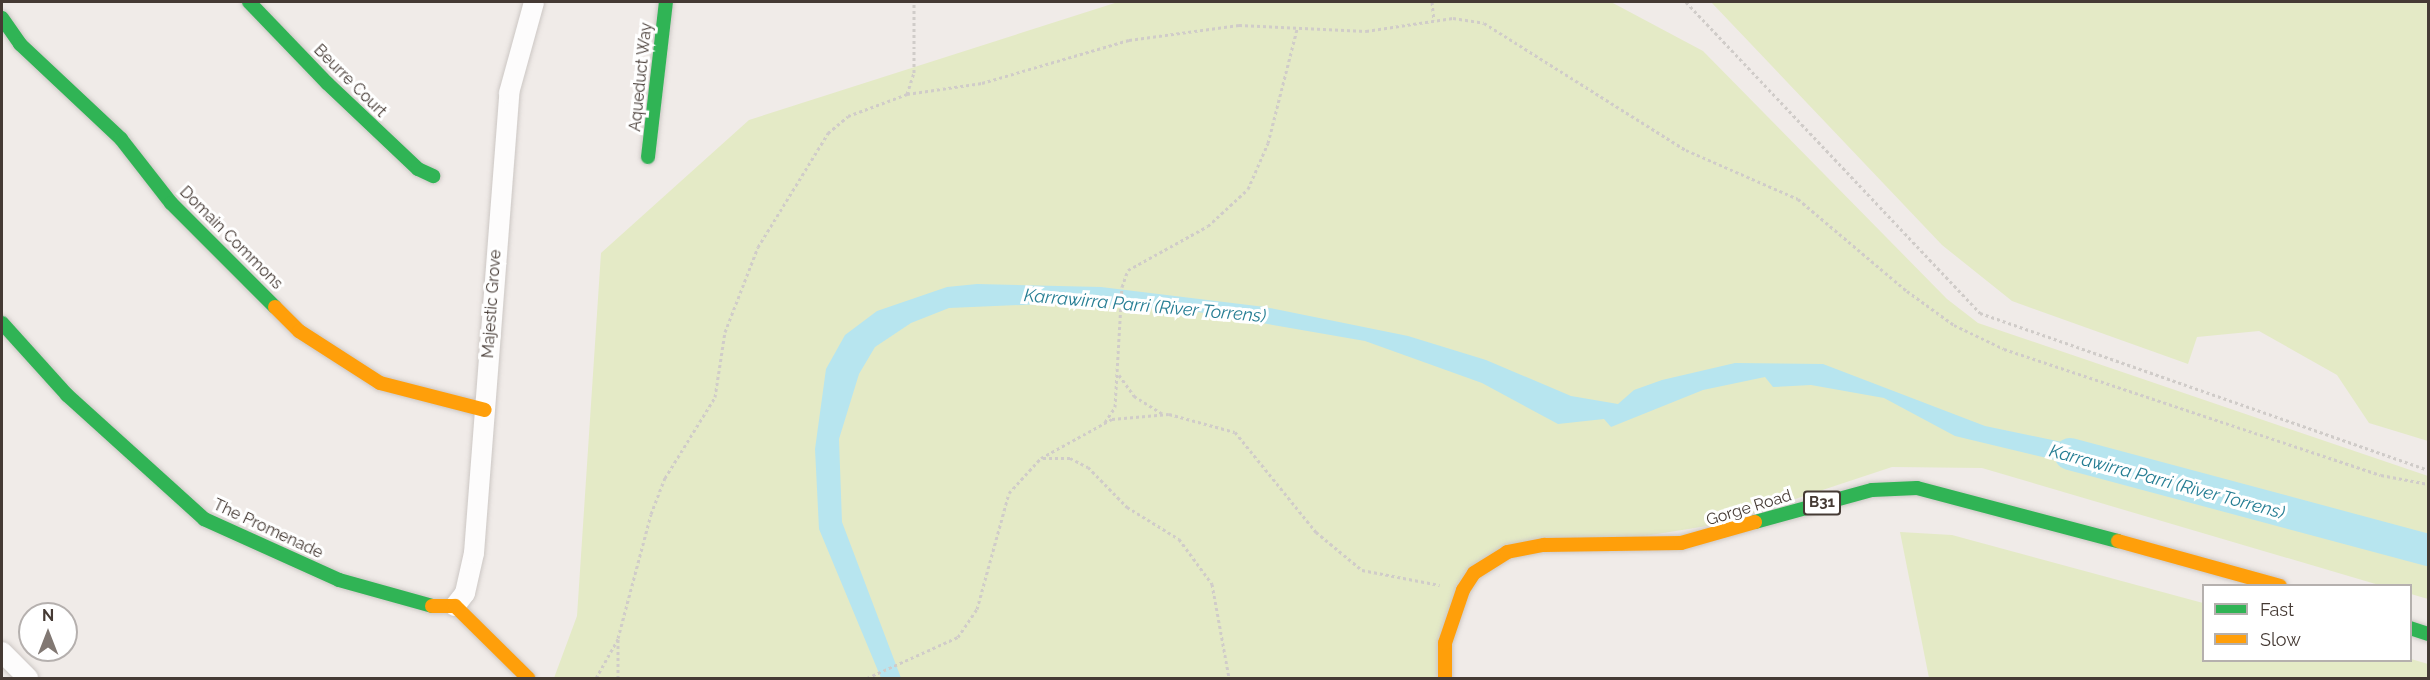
<!DOCTYPE html>
<html>
<head>
<meta charset="utf-8">
<style>
  body { margin:0 }
  #map { position:relative; width:2430px; height:680px; overflow:hidden; background:#f0ebe8; font-family:Raleway,sans-serif }
  div>[style] { position:absolute }
  .green>* { inset:0; background:#e4eac6 }
  .water>* { inset:0; background:#b7e5ef }
  .river>* { height:32px; margin:-16px; padding:0 16px; transform-origin:16px; border-radius:16px; background:#b7e5ef }
  .path>* { height:3px; margin-top:-1.5px; transform-origin:0; background:repeating-linear-gradient(90deg,#d0ccc9 0 3px,transparent 0 6px) }
  .roads { filter:drop-shadow(0 0 2px #ccc7c4) drop-shadow(0 0 2px #ccc7c4) }
  .street>* { height:20px; margin:-10px; padding:0 10px; transform-origin:10px; border-radius:10px; background:#fdfcfc }
  .fast>* { height:14px; margin:-7px; padding:0 7px; transform-origin:7px; border-radius:7px; background:#30b455 }
  .slow>* { height:14px; margin:-7px; padding:0 7px; transform-origin:7px; border-radius:7px; background:#ff9f0a }
  span { translate:-50% -50%; white-space:nowrap; text-align:center; line-height:1.15; -webkit-text-stroke:6px #fff; paint-order:stroke }
  .shield-label span { padding:2px 4px; background:#fff; border:2px solid; border-radius:4px; -webkit-text-stroke-width:0 }
  .shield-label { font-size:15px; color:#453a34; font-weight:700 }
  .street-label { font-size:16px; color:#453a34 }
  .water-label { font-size:18px; color:#257d93; font-style:italic }
  .frame { position:absolute; inset:0; border:3px solid #453a34; pointer-events:none }
  .legend { position:absolute; left:2202px; top:584px; width:210px; height:78px; box-sizing:border-box; background:#fff; border:2px solid #b5b0ae; margin:0; padding:8px 10px; list-style:none; font-size:18px; color:#453a34 }
  .legend li { display:flex; align-items:center; gap:12px; height:30px }
  .legend b { width:30px; border:2px solid #b5b0ae }
  .north { position:absolute; left:18px; top:602px; width:60px; height:60px; box-sizing:border-box; background:#fff; border:2px solid #b5b0ae; border-radius:50%; rotate:0deg; font-size:16px; font-weight:700; line-height:24px; text-align:center; color:#453a34 }
  .north::after { content:''; display:block; margin:auto; width:21px; height:27px; background:#817873; clip-path:polygon(50% 0,100% 100%,50% 72%,0 100%) }
</style>
</head>
<body>
<div id="map">
  <div class="green">
    <i style="clip-path:polygon(1118px 2px,1611px 2px,1703px 51px,1947px 299px,1978px 323px,2428px 476px,2428px 599px,2411px 594px,2410px 586px,2379px 585px,1982px 468px,1892px 467px,1720px 524px,1479px 562px,1436px 678px,554px 678px,577px 616px,601px 253px,749px 120px)"></i>
    <i style="clip-path:polygon(1711px 2px,2428px 2px,2428px 441px,2369px 423px,2337px 375px,2259px 331px,2197px 337px,2188px 364px,2012px 301px,1942px 245px)"></i>
    <i style="clip-path:polygon(1900px 532px,1952px 535px,2203px 603px,2204px 660px,2411px 659px,2428px 664px,2428px 678px,1929px 678px)"></i>
  </div>
  <div class="water">
    <i style="clip-path:polygon(977px 284px,1101px 287px,1265px 307px,1408px 336px,1486px 360px,1571px 396px,1618px 404px,1634px 390px,1662px 380px,1735px 363px,1823px 364px,1985px 426px,2129px 456px,2097px 470px,1955px 436px,1884px 398px,1811px 385px,1773px 387px,1765px 377px,1703px 390px,1611px 427px,1604px 419px,1558px 424px,1482px 383px,1365px 341px,1192px 311px,1067px 303px,949px 308px,911px 323px,875px 347px,859px 374px,839px 439px,842px 522px,901px 678px,881px 678px,819px 529px,815px 449px,826px 369px,845px 335px,877px 311px,947px 287px)"></i>
  </div>
  <div class="river">
    <i style="left:2070px;top:454px;width:371px;rotate:15deg"></i>
  </div>
  <div class="path">
    <i style="left:1432px;top:2px;width:18px;rotate:84deg"></i>
    <i style="left:1686px;top:2px;width:428px;rotate:46.6deg"></i>
    <i style="left:1980px;top:313px;width:475px;rotate:19.3deg"></i>
    <i style="left:907px;top:94px;width:22px;rotate:-72deg"></i>
    <i style="left:914px;top:73px;width:71px;rotate:-90deg"></i>
    <i style="left:1119px;top:375px;width:26px;rotate:54deg"></i>
    <i style="left:1134px;top:396px;width:34px;rotate:32deg"></i>
    <i style="left:1105px;top:422px;width:18px;rotate:-56deg"></i>
    <i style="left:1115px;top:407px;width:120px;rotate:-86.7deg"></i>
    <i style="left:1122px;top:287px;width:18px;rotate:-71deg"></i>
    <i style="left:1128px;top:270px;width:91px;rotate:-28.8deg"></i>
    <i style="left:1208px;top:226px;width:54px;rotate:-42.8deg"></i>
    <i style="left:1248px;top:189px;width:50px;rotate:-66.5deg"></i>
    <i style="left:1268px;top:143px;width:118px;rotate:-75.7deg"></i>
    <i style="left:1043px;top:458px;width:27px"></i>
    <i style="left:1070px;top:458px;width:20px;rotate:27deg"></i>
    <i style="left:1088px;top:467px;width:56px;rotate:45.7deg"></i>
    <i style="left:1127px;top:507px;width:61px;rotate:31.6deg"></i>
    <i style="left:1179px;top:539px;width:56px;rotate:53.7deg"></i>
    <i style="left:1212px;top:584px;width:96px;rotate:79.7deg"></i>
    <i style="left:596px;top:678px;width:45px;rotate:-60.6deg"></i>
    <i style="left:618px;top:678px;width:40px;rotate:-90deg"></i>
    <i style="left:618px;top:638px;width:128px;rotate:-75.1deg"></i>
    <i style="left:651px;top:514px;width:39px;rotate:-69deg"></i>
    <i style="left:665px;top:478px;width:95px;rotate:-58.3deg"></i>
    <i style="left:715px;top:397px;width:66px;rotate:-81.3deg"></i>
    <i style="left:725px;top:332px;width:91px;rotate:-68.8deg"></i>
    <i style="left:758px;top:247px;width:134px;rotate:-58.4deg"></i>
    <i style="left:828px;top:133px;width:26px;rotate:-40deg"></i>
    <i style="left:848px;top:116px;width:63px;rotate:-20.4deg"></i>
    <i style="left:907px;top:94px;width:76px;rotate:-8.3deg"></i>
    <i style="left:982px;top:83px;width:153px;rotate:-16.3deg"></i>
    <i style="left:1129px;top:40px;width:111px;rotate:-7.8deg"></i>
    <i style="left:1239px;top:25px;width:127px;rotate:2.7deg"></i>
    <i style="left:1366px;top:31px;width:88px;rotate:-8.5deg"></i>
    <i style="left:1453px;top:18px;width:31px;rotate:9deg"></i>
    <i style="left:1484px;top:23px;width:239px;rotate:32.2deg"></i>
    <i style="left:1686px;top:150px;width:122px;rotate:23.6deg"></i>
    <i style="left:1798px;top:199px;width:143px;rotate:40.2deg"></i>
    <i style="left:1907px;top:291px;width:58px;rotate:35.9deg"></i>
    <i style="left:1954px;top:325px;width:55px;rotate:25.6deg"></i>
    <i style="left:2004px;top:349px;width:397px;rotate:18.5deg"></i>
    <i style="left:2381px;top:475px;width:48px;rotate:10.8deg"></i>
    <i style="left:867px;top:678px;width:100px;rotate:-24.3deg"></i>
    <i style="left:958px;top:637px;width:34px;rotate:-56deg"></i>
    <i style="left:977px;top:609px;width:120px;rotate:-74.6deg"></i>
    <i style="left:1009px;top:493px;width:47px;rotate:-47.6deg"></i>
    <i style="left:1041px;top:458px;width:81px;rotate:-28.8deg"></i>
    <i style="left:1112px;top:419px;width:57px;rotate:-5deg"></i>
    <i style="left:1169px;top:414px;width:68px;rotate:15.3deg"></i>
    <i style="left:1235px;top:432px;width:129px;rotate:51deg"></i>
    <i style="left:1316px;top:532px;width:60px;rotate:39.6deg"></i>
    <i style="left:1362px;top:570px;width:79px;rotate:10.9deg"></i>
  </div>
  <div class="roads">
    <div class="street">
      <i style="left:455px;top:606px;width:16px;rotate:-52deg"></i>
      <i style="left:465px;top:593px;width:41px;rotate:-77.3deg"></i>
      <i style="left:474px;top:553px;width:461px;rotate:-85.6deg"></i>
      <i style="left:509px;top:93px;width:94px;rotate:-74.6deg"></i>
      <i style="left:2px;top:652px;width:37px;rotate:45deg"></i>
    </div>
    <div class="fast">
      <i style="left:249px;top:2px;width:112px;rotate:46.1deg"></i>
      <i style="left:327px;top:83px;width:125px;rotate:43.4deg"></i>
      <i style="left:418px;top:169px;width:17px;rotate:25deg"></i>
      <i style="left:2px;top:18px;width:32px;rotate:55deg"></i>
      <i style="left:20px;top:44px;width:139px;rotate:43.2deg"></i>
      <i style="left:121px;top:139px;width:81px;rotate:52deg"></i>
      <i style="left:171px;top:203px;width:147px;rotate:45deg"></i>
      <i style="left:648px;top:157px;width:156px;rotate:-83.4deg"></i>
      <i style="left:2px;top:323px;width:97px;rotate:47.9deg"></i>
      <i style="left:67px;top:395px;width:185px;rotate:42.1deg"></i>
      <i style="left:204px;top:519px;width:148px;rotate:24.3deg"></i>
      <i style="left:339px;top:580px;width:97px;rotate:15.6deg"></i>
      <i style="left:1755px;top:522px;width:121px;rotate:-15.3deg"></i>
      <i style="left:1872px;top:490px;width:45px;rotate:-2.5deg"></i>
      <i style="left:1917px;top:488px;width:208px;rotate:14.8deg"></i>
      <i style="left:2410px;top:628px;width:19px;rotate:18deg"></i>
    </div>
    <div class="slow">
      <i style="left:275px;top:307px;width:34px;rotate:45deg"></i>
      <i style="left:299px;top:331px;width:96px;rotate:32.7deg"></i>
      <i style="left:380px;top:383px;width:108px;rotate:14.4deg"></i>
      <i style="left:2118px;top:541px;width:168px;rotate:15.5deg"></i>
      <i style="left:432px;top:606px;width:23px"></i>
      <i style="left:455px;top:606px;width:103px;rotate:44.6deg"></i>
      <i style="left:1445px;top:678px;width:35px;rotate:-90deg"></i>
      <i style="left:1445px;top:643px;width:56px;rotate:-71.2deg"></i>
      <i style="left:1463px;top:590px;width:20px;rotate:-57deg"></i>
      <i style="left:1474px;top:573px;width:39px;rotate:-32deg"></i>
      <i style="left:1507px;top:552px;width:38px;rotate:-11deg"></i>
      <i style="left:1544px;top:545px;width:137px;rotate:-0.8deg"></i>
      <i style="left:1681px;top:543px;width:77px;rotate:-15.8deg"></i>
    </div>
  </div>
  <div class="shield-label">
    <span style="left:1822px;top:503px">B31</span>
  </div>
  <div class="street-label">
    <span style="left:641px;top:77px;rotate:-84deg">Aqueduct Way</span>
    <span style="left:350px;top:81px;rotate:45deg">Beurre Court</span>
    <span style="left:231px;top:238px;rotate:45deg">Domain Commons</span>
    <span style="left:492px;top:304px;rotate:-86deg">Majestic Grove</span>
    <span style="left:1749px;top:508px;rotate:-17deg">Gorge Road</span>
    <span style="left:268px;top:529px;rotate:25deg">The Promenade</span>
  </div>
  <div class="water-label">
    <span style="left:1145px;top:306px;rotate:5deg">Karrawirra Parri (River Torrens)</span>
    <span style="left:2167px;top:482px;rotate:15deg">Karrawirra Parri (River Torrens)</span>
  </div>
  <div class="frame"></div>
  <ul class="legend">
  <li><b style="height:8px;background:#30b455"></b>Fast</li>
  <li><b style="height:8px;background:#ff9f0a"></b>Slow</li>
  </ul>
  <div class="north">N</div>
</div>
</body>
</html>
